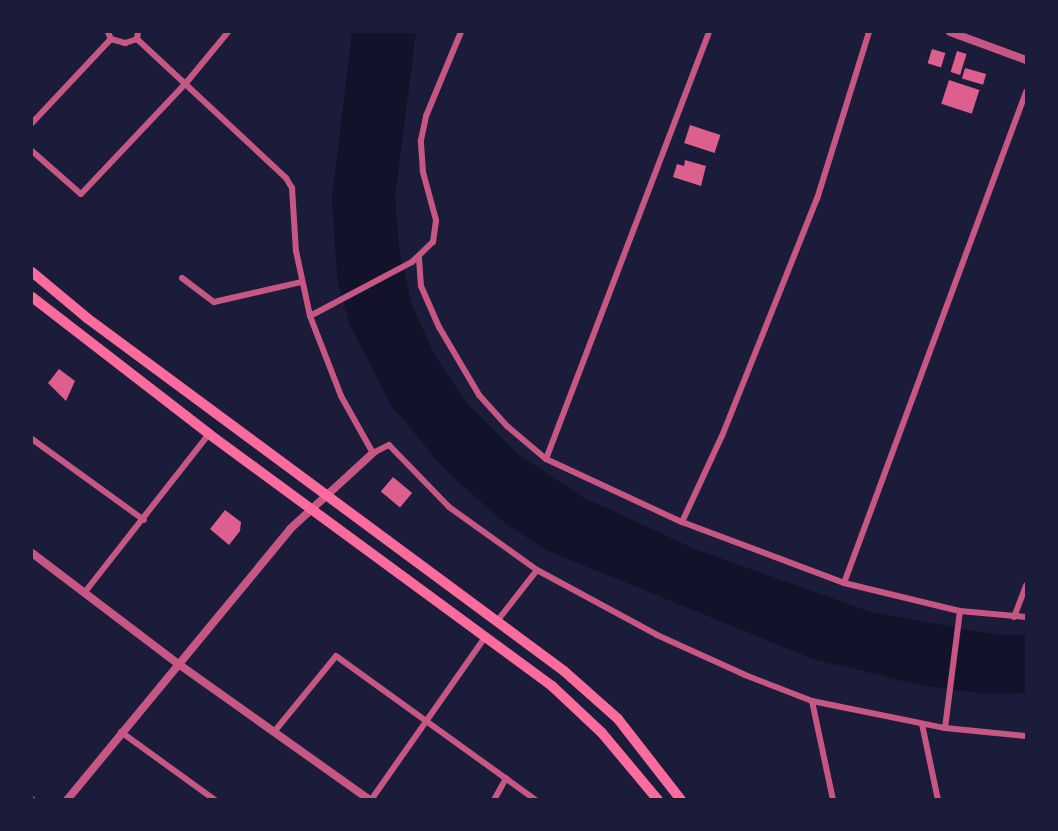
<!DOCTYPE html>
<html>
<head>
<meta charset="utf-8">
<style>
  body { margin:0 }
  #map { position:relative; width:1058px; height:831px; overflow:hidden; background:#1b1b3a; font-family:Rubik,sans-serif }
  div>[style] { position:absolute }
  .water>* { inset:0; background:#12122b }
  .building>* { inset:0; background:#dd5f8e; transform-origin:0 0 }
  .minor>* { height:6px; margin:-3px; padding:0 3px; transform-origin:3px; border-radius:3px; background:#c65784 }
  .tertiary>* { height:8px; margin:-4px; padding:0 4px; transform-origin:4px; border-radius:4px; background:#c65784 }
  .trunk>* { height:10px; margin:-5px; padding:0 5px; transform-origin:5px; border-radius:5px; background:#ff6b9d }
  span { translate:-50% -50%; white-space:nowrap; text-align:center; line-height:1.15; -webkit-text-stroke:4.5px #1b1b3a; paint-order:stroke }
  .frame { position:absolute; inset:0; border:33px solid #1b1b3a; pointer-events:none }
</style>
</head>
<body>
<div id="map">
  <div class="water">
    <i style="clip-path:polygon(352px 32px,416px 32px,395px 198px,399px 247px,412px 305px,435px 356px,468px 405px,520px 456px,583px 497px,697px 550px,871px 612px,997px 635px,1026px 635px,1026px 693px,987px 694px,919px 685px,813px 659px,546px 550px,506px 524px,446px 471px,391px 405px,350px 325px,337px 278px,332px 198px)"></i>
  </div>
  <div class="building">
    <i style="left:932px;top:49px;width:14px;height:15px;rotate:17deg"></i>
    <i style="left:957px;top:51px;width:10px;height:22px;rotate:17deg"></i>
    <i style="left:965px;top:68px;width:22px;height:11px;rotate:16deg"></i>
    <i style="left:949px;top:80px;width:32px;height:25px;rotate:18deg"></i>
    <i style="left:690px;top:125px;width:32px;height:19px;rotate:18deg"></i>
    <i style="clip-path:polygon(685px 160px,706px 166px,701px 186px,673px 177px,677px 164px,684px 166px)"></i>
    <i style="clip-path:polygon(59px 369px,75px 381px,66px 401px,48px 383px)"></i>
    <i style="left:393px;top:477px;width:25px;height:19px;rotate:40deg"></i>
    <i style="clip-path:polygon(225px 510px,241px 522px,240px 531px,229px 545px,210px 529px)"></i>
  </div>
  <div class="minor">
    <i style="left:108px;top:32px;width:8px;rotate:67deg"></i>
    <i style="left:111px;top:39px;width:15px;rotate:16deg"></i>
    <i style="left:125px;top:43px;width:13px;rotate:-18deg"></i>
    <i style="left:137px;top:39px;width:7px;rotate:-82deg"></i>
    <i style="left:137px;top:39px;width:204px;rotate:43deg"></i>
    <i style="left:286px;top:178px;width:12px;rotate:59deg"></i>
    <i style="left:292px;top:188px;width:63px;rotate:86.4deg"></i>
    <i style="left:296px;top:251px;width:66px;rotate:77.8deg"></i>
    <i style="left:310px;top:316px;width:86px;rotate:68.8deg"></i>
    <i style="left:341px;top:396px;width:65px;rotate:60.7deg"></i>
    <i style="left:373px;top:453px;width:18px;rotate:-27deg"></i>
    <i style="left:389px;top:445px;width:86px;rotate:45.9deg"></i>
    <i style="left:449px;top:507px;width:108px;rotate:35.6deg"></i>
    <i style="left:537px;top:570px;width:136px;rotate:28.4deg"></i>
    <i style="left:657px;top:635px;width:97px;rotate:24.4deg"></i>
    <i style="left:745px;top:675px;width:72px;rotate:21.2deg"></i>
    <i style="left:812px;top:701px;width:136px;rotate:11.5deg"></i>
    <i style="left:945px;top:728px;width:81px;rotate:5.6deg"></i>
    <i style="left:32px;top:123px;width:115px;rotate:-46.8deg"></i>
    <i style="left:32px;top:151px;width:65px;rotate:41.3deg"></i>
    <i style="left:81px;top:194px;width:153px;rotate:-46.6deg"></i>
    <i style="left:186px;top:83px;width:66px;rotate:-50.5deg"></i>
    <i style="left:419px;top:258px;width:28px;rotate:86deg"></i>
    <i style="left:421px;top:286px;width:45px;rotate:66.3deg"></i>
    <i style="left:439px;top:327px;width:79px;rotate:59.5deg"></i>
    <i style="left:479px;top:395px;width:42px;rotate:47.9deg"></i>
    <i style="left:507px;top:426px;width:51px;rotate:40.2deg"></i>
    <i style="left:546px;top:459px;width:150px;rotate:24.9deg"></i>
    <i style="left:682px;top:522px;width:173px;rotate:20.6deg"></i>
    <i style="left:844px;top:583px;width:119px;rotate:13.6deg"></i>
    <i style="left:960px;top:611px;width:66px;rotate:5.2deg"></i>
    <i style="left:182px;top:278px;width:40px;rotate:37deg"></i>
    <i style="left:214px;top:302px;width:89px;rotate:-12.9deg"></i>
    <i style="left:310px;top:316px;width:115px;rotate:-27.9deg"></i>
    <i style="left:412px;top:262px;width:29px;rotate:-44deg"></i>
    <i style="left:433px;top:242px;width:22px;rotate:-82deg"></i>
    <i style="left:436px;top:220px;width:50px;rotate:-105.2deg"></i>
    <i style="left:423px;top:172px;width:32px;rotate:-94deg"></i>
    <i style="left:421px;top:140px;width:25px;rotate:-78deg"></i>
    <i style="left:426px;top:116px;width:91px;rotate:-67.4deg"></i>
    <i style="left:32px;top:439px;width:138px;rotate:35.9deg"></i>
    <i style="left:546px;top:459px;width:457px;rotate:-69.1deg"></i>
    <i style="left:682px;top:522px;width:95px;rotate:-65.1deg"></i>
    <i style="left:722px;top:436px;width:255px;rotate:-68.2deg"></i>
    <i style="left:817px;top:199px;width:175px;rotate:-72.7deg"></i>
    <i style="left:844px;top:583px;width:524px;rotate:-69.66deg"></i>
    <i style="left:85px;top:592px;width:201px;rotate:-51.9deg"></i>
    <i style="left:1014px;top:617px;width:34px;rotate:-69deg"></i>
    <i style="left:498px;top:620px;width:63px;rotate:-52deg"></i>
    <i style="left:812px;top:701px;width:101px;rotate:78deg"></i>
    <i style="left:922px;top:724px;width:78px;rotate:78.1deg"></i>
    <i style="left:945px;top:728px;width:118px;rotate:-82.7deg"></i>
    <i style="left:121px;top:732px;width:116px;rotate:35.9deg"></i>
    <i style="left:274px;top:732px;width:98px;rotate:-50.8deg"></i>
    <i style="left:336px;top:656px;width:246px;rotate:35.8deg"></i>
    <i style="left:32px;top:799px;width:1px;rotate:45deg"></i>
    <i style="left:371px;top:800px;width:200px;rotate:-55deg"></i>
    <i style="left:494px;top:800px;width:25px;rotate:-61deg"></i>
  </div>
  <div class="tertiary">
    <i style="left:950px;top:32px;width:81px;rotate:20.2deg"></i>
    <i style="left:32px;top:553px;width:182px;rotate:37.2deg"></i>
    <i style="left:177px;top:663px;width:237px;rotate:35.4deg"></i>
    <i style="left:67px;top:800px;width:351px;rotate:-50.5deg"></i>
    <i style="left:290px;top:529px;width:113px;rotate:-42.5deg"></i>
  </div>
  <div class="trunk">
    <i style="left:32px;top:272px;width:72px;rotate:39.9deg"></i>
    <i style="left:87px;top:318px;width:593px;rotate:36.5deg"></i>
    <i style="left:564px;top:671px;width:72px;rotate:41.6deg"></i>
    <i style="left:618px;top:719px;width:103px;rotate:52.1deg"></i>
    <i style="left:32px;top:297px;width:224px;rotate:37.7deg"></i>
    <i style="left:209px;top:434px;width:426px;rotate:36.3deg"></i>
    <i style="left:552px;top:686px;width:69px;rotate:43.2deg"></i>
    <i style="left:602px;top:733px;width:87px;rotate:50.1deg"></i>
  </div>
  <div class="frame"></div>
</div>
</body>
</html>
